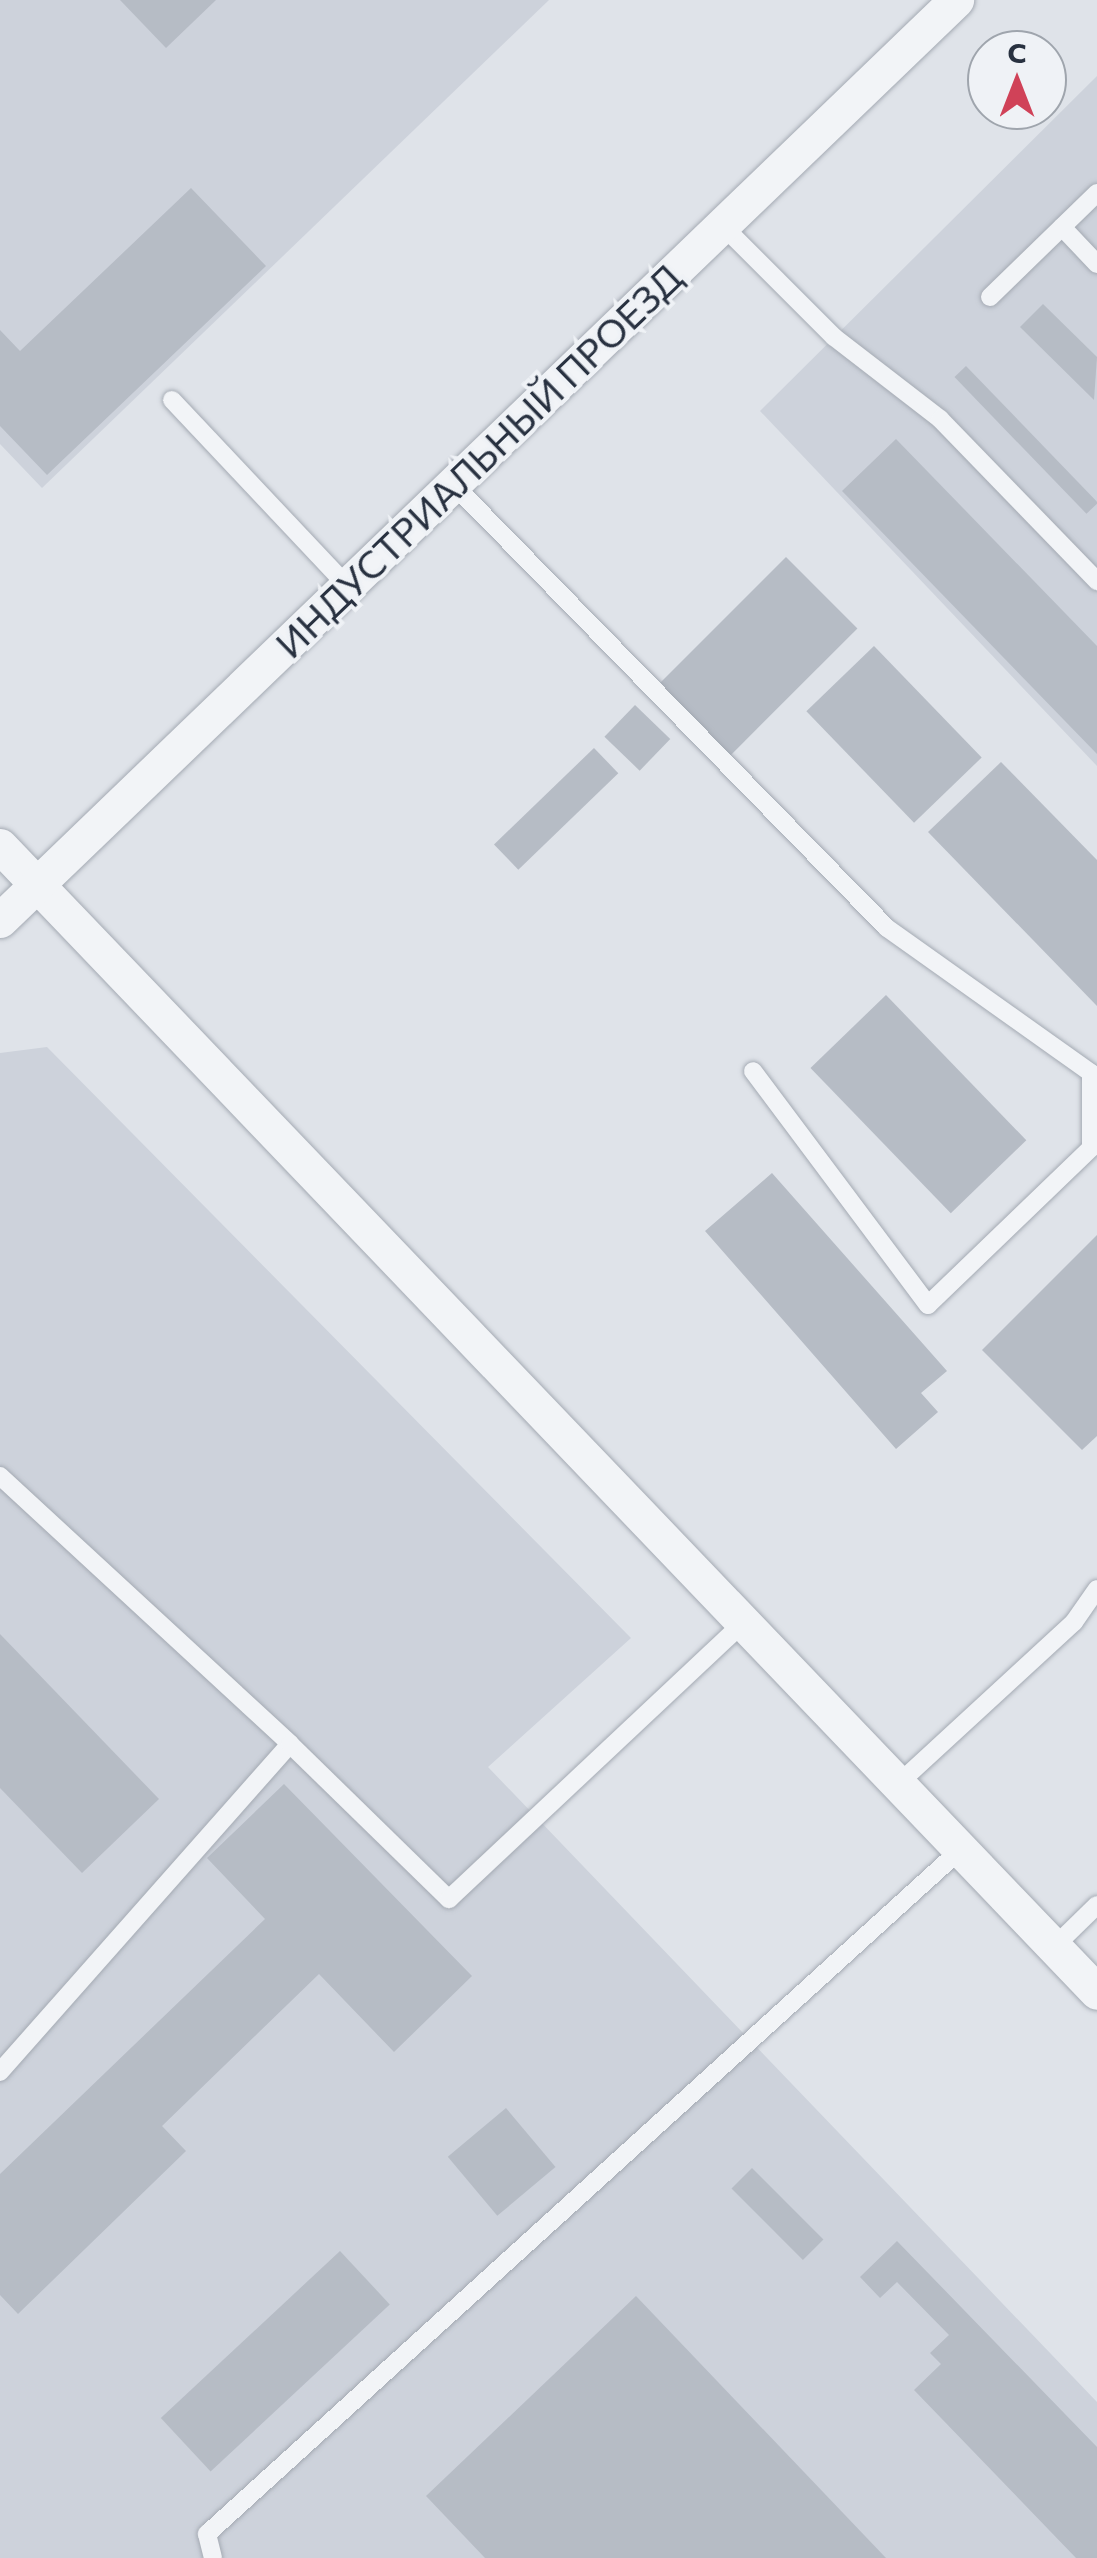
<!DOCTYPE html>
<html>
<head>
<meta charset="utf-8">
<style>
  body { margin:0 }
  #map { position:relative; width:1097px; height:2558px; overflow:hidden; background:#dfe3e9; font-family:Commissioner,sans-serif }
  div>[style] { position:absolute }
  .built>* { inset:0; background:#cdd2db }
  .building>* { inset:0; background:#b6bcc5; transform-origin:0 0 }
  .roads { filter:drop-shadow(0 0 2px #a4aab3) drop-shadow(0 0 2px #a4aab3) }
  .lane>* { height:18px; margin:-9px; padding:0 9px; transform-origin:9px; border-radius:9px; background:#f2f4f7 }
  .street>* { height:35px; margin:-17.5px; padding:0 17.5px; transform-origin:17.5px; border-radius:17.5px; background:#f2f4f7 }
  span { translate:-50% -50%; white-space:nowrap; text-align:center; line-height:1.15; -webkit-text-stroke:8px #eff2f6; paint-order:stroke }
  .street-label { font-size:38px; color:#283140 }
  .north { position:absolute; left:967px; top:30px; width:100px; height:100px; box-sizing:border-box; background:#eff2f6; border:2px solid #9fa5ad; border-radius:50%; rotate:0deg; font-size:28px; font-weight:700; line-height:40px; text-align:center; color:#283140 }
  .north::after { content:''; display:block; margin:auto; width:35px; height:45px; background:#d04258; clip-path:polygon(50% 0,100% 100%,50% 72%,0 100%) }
</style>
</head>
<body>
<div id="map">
  <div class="built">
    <i style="clip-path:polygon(0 0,549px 0,42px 488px,0 444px)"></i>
    <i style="clip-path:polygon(1097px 76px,1097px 766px,760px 411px)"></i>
    <i style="clip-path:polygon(47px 1047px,631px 1638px,488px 1767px,1097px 2402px,1097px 2558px,0 2558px,0 1053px)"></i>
  </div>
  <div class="building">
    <i style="clip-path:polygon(120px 0,216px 0,166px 48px)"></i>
    <i style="clip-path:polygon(191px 188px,266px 266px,47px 475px,0 426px,0 330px,20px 351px)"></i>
    <i style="clip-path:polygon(1043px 304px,1097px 357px,1094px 400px,1020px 327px)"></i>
    <i style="left:966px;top:366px;width:190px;height:16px;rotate:46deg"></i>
    <i style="clip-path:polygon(896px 439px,1097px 646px,1097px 754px,842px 491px)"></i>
    <i style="left:786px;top:557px;width:101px;height:181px;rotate:45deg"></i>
    <i style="left:874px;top:646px;width:155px;height:94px;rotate:46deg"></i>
    <i style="left:635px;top:705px;width:49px;height:44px;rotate:44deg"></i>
    <i style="left:594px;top:748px;width:35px;height:139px;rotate:46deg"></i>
    <i style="clip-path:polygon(1001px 762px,1097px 860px,1097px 1006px,928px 832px)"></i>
    <i style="left:886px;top:995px;width:202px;height:105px;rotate:46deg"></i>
    <i style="clip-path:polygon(772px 1173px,947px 1371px,921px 1393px,938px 1412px,896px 1449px,705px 1231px)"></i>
    <i style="clip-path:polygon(1097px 1235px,1097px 1436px,1082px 1450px,982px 1350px)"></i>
    <i style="clip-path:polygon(0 1634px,159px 1799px,82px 1873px,0 1788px)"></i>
    <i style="clip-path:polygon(284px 1784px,472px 1976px,394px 2052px,319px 1974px,162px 2126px,186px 2151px,18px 2314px,0 2295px,0 2174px,265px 1919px,207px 1858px)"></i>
    <i style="left:506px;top:2108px;width:77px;height:76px;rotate:50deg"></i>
    <i style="left:752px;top:2168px;width:101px;height:29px;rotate:45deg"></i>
    <i style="clip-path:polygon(897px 2241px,1097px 2447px,1097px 2558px,1076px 2558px,914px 2390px,941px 2364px,930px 2353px,949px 2335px,897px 2282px,880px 2298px,860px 2277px)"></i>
    <i style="left:340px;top:2251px;width:73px;height:245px;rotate:47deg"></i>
    <i style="clip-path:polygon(636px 2296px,886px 2558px,485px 2558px,426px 2496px)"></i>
  </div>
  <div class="roads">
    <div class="lane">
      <i style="left:722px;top:225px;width:158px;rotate:45deg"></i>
      <i style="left:834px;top:337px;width:134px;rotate:37.7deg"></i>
      <i style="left:940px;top:419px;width:226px;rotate:45.9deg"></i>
      <i style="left:1062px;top:227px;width:51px;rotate:46.6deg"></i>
      <i style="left:990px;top:297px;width:149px;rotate:-44.2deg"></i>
      <i style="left:172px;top:400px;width:255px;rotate:46.7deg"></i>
      <i style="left:453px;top:484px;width:621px;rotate:45.65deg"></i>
      <i style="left:887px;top:928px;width:250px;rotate:35.4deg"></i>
      <i style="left:1091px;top:1073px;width:75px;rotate:90deg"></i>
      <i style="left:1091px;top:1148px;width:226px;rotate:136.1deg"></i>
      <i style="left:928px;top:1305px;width:292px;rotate:-126.8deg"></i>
      <i style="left:0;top:1476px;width:395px;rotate:42.7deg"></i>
      <i style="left:290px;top:1744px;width:438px;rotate:131.5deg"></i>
      <i style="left:290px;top:1744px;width:222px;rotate:44.3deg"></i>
      <i style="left:449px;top:1899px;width:405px;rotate:-43.2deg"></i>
      <i style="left:898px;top:1784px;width:239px;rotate:-42.6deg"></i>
      <i style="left:1074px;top:1622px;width:40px;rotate:-55.1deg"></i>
      <i style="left:1054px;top:1947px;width:60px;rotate:-44.3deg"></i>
      <i style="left:213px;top:2558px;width:25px;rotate:-104deg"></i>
      <i style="left:207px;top:2534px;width:1019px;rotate:-42.25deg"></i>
    </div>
    <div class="street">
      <i style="left:0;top:846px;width:1586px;rotate:46.25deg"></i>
      <i style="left:0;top:920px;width:1327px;rotate:-43.9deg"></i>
    </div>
  </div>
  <div class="street-label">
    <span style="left:478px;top:460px;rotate:-44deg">ИНДУСТРИАЛЬНЫЙ ПРОЕЗД</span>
  </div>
  <div class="north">С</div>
</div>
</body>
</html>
